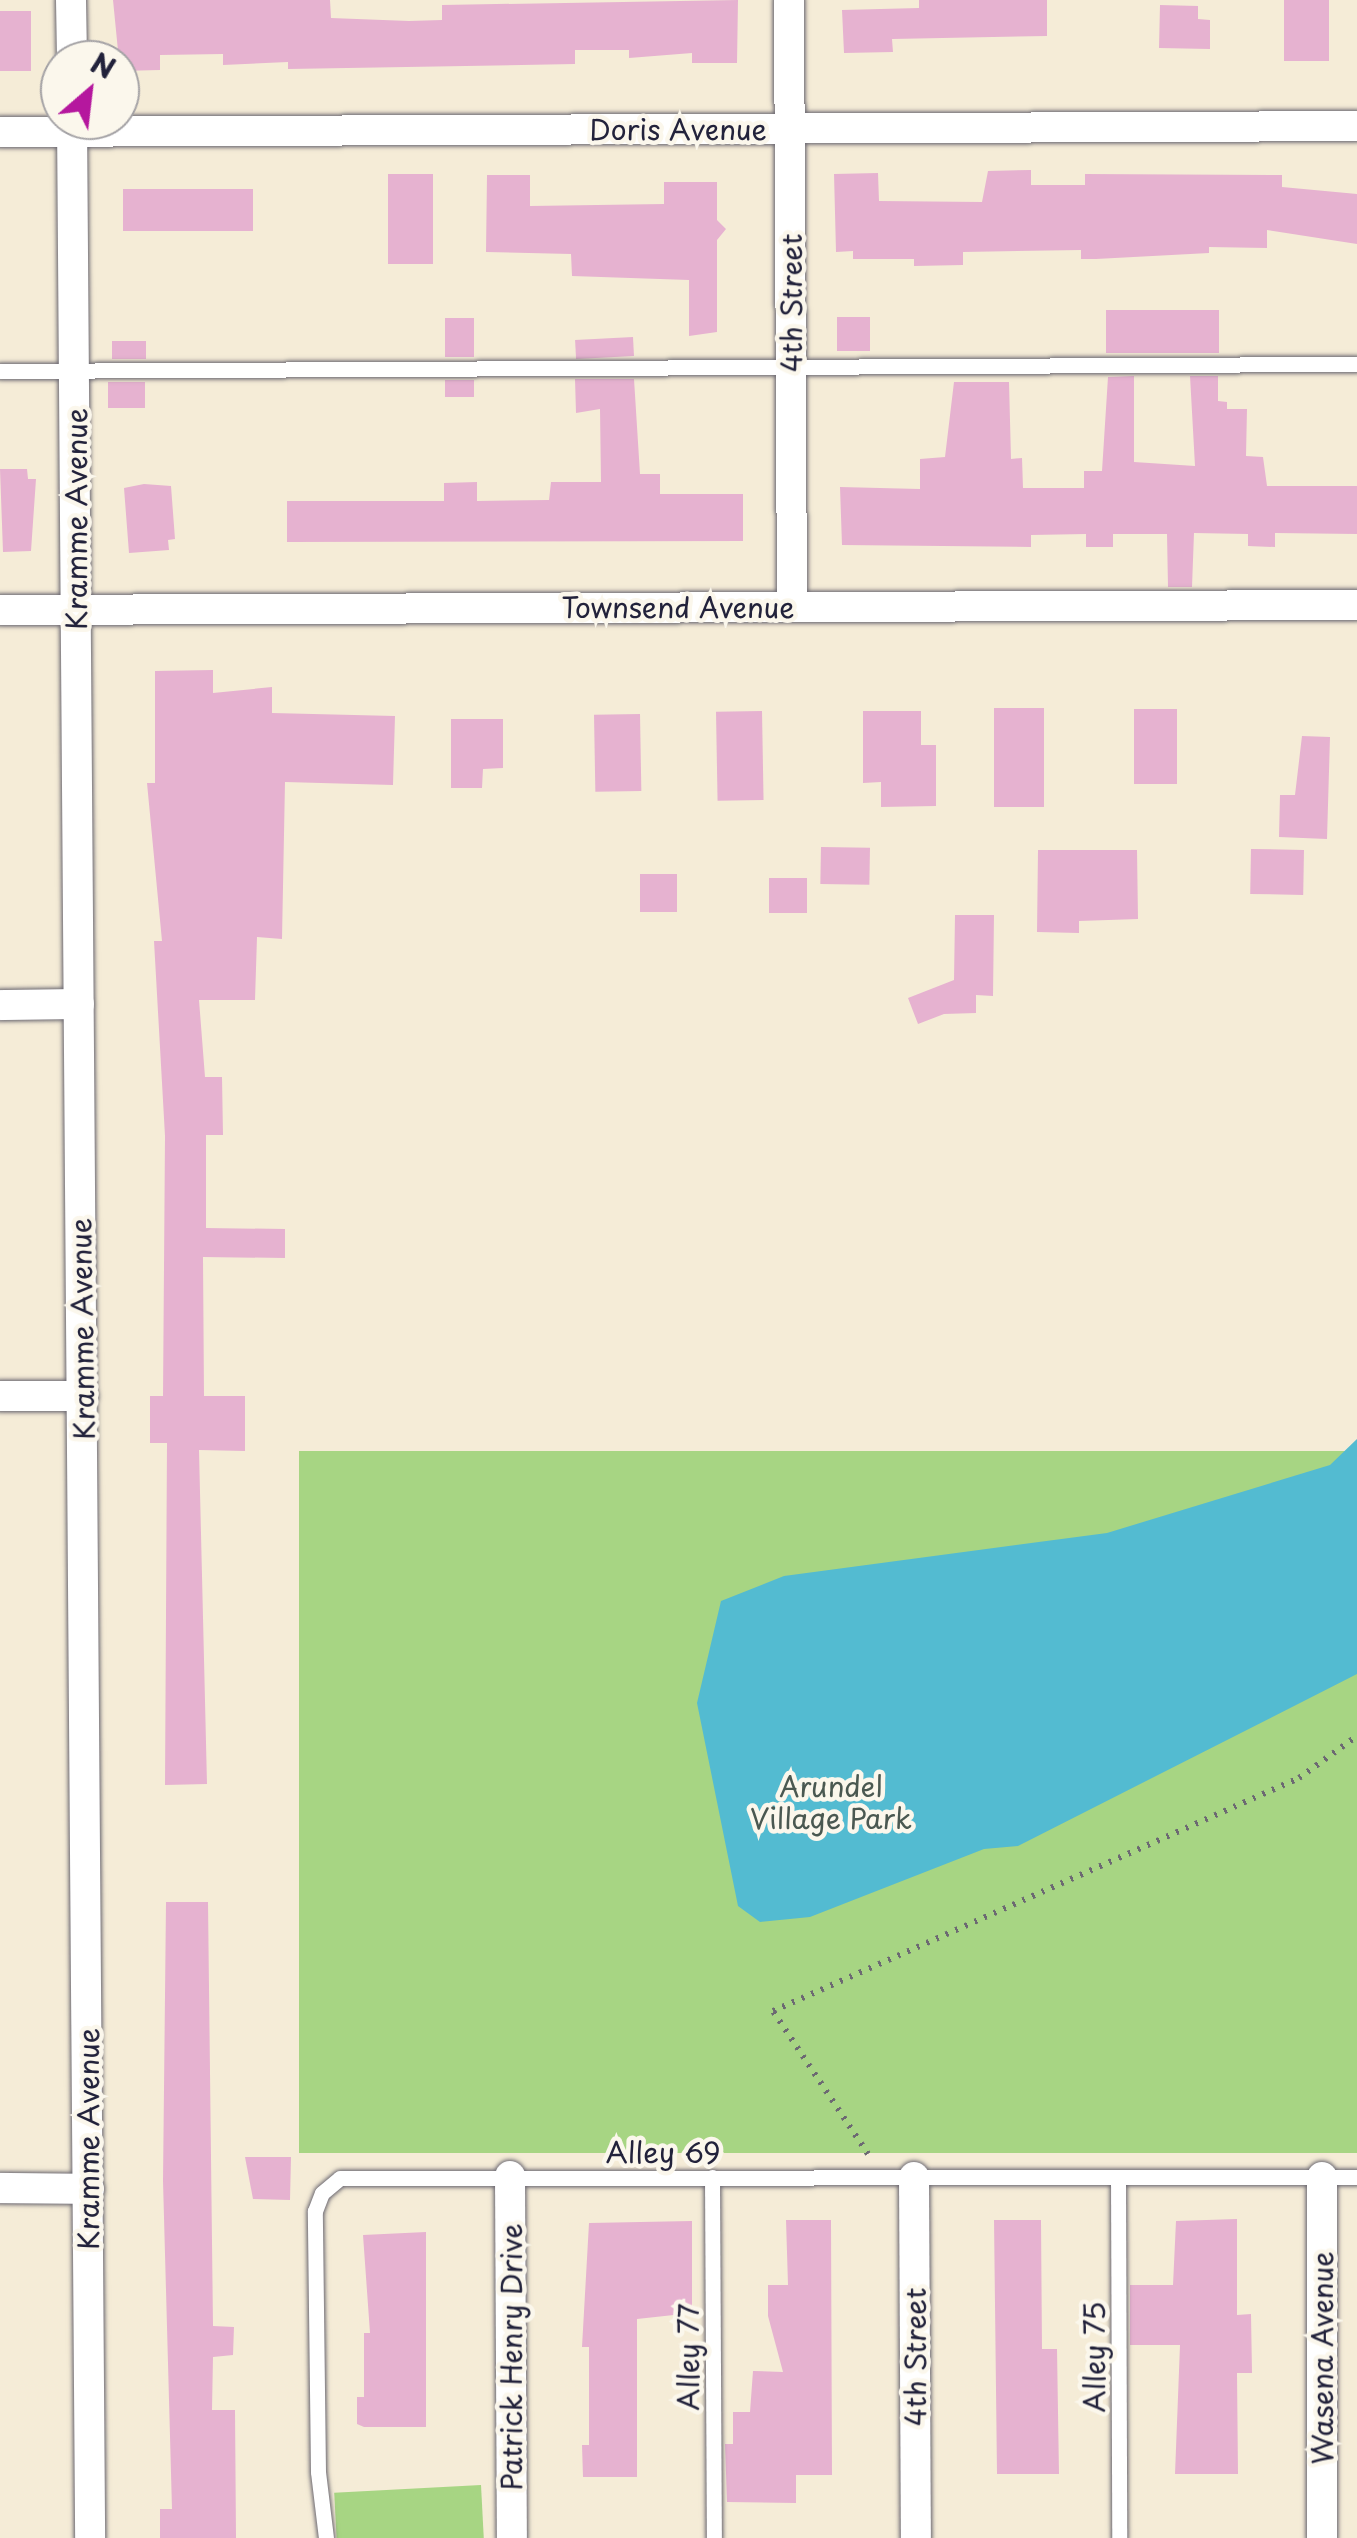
<!DOCTYPE html>
<html>
<head>
<meta charset="utf-8">
<style>
  body { margin:0 }
  #map { position:relative; width:1357px; height:2538px; overflow:hidden; background:#f5ecd7; font-family:"Playpen Sans",sans-serif }
  div>[style] { position:absolute }
  .green>* { inset:0; background:#a7d583; transform-origin:0 0 }
  .water>* { inset:0; background:#53bbd1 }
  .building>* { inset:0; background:#e6b2d0; transform-origin:0 0 }
  .path>* { height:6px; margin-top:-3px; transform-origin:0; background:repeating-linear-gradient(90deg,#6c6972 0 2.5px,transparent 0 10.5px) }
  .roads { filter:drop-shadow(0 0 2px #6c6972) drop-shadow(0 0 2px #6c6972) }
  .lane>* { height:15px; margin:-7.5px; padding:0 7.5px; transform-origin:7.5px; border-radius:7.5px; background:#fff }
  .street>* { height:30px; margin:-15px; padding:0 15px; transform-origin:15px; border-radius:15px; background:#fff }
  span { translate:-50% -50%; white-space:nowrap; text-align:center; line-height:1.15; -webkit-text-stroke:9px #fbf7ec; paint-order:stroke }
  .street-label { font-size:28px; color:#22223b }
  .park-label { font-size:28px; color:#4a5851 }
  .north { position:absolute; left:40px; top:40px; width:100px; height:100px; box-sizing:border-box; background:#fbf7ec; border:2px solid #a4a2a5; border-radius:50%; rotate:28deg; font-size:28px; font-weight:700; line-height:40px; text-align:center; color:#22223b }
  .north::after { content:''; display:block; margin:auto; width:35px; height:45px; background:#b5179e; clip-path:polygon(50% 0,100% 100%,50% 72%,0 100%) }
</style>
</head>
<body>
<div id="map">
  <div class="green">
    <i style="left:1357px;top:1451px;width:702px;height:1058px;rotate:90deg"></i>
    <i style="left:481px;top:2485px;width:53px;height:147px;rotate:87deg"></i>
  </div>
  <div class="water">
    <i style="clip-path:polygon(1357px 1439px,1357px 1674px,1018px 1846px,984px 1849px,810px 1917px,760px 1922px,738px 1906px,697px 1703px,721px 1601px,784px 1576px,1107px 1533px,1330px 1465px)"></i>
  </div>
  <div class="building">
    <i style="clip-path:polygon(113px 0,330px 0,331px 18px,409px 21px,442px 20px,442px 5px,738px 0,737px 63px,692px 63px,692px 53px,629px 58px,629px 50px,575px 50px,575px 64px,288px 69px,288px 62px,223px 65px,223px 54px,160px 55px,160px 70px,120px 71px)"></i>
    <i style="clip-path:polygon(919px 0,1047px 0,1047px 36px,892px 39px,893px 52px,844px 53px,842px 10px,919px 8px)"></i>
    <i style="left:1284px;top:0;width:45px;height:61px"></i>
    <i style="clip-path:polygon(1160px 5px,1198px 6px,1198px 19px,1210px 20px,1210px 49px,1159px 48px)"></i>
    <i style="left:0;top:11px;width:31px;height:60px"></i>
    <i style="clip-path:polygon(1031px 170px,1031px 185px,1085px 185px,1085px 174px,1282px 175px,1282px 187px,1357px 194px,1357px 244px,1267px 230px,1267px 248px,1209px 247px,1209px 253px,1096px 259px,1081px 259px,1081px 250px,963px 252px,963px 265px,914px 266px,914px 259px,853px 259px,853px 251px,836px 252px,834px 174px,878px 173px,879px 201px,982px 202px,988px 171px)"></i>
    <i style="left:388px;top:174px;width:45px;height:90px"></i>
    <i style="clip-path:polygon(487px 175px,530px 175px,530px 206px,664px 204px,664px 182px,717px 182px,717px 220px,726px 229px,717px 240px,717px 332px,689px 336px,689px 280px,572px 276px,571px 254px,486px 252px)"></i>
    <i style="left:123px;top:189px;width:130px;height:42px"></i>
    <i style="left:1219px;top:310px;width:43px;height:113px;rotate:90deg"></i>
    <i style="left:837px;top:317px;width:33px;height:34px"></i>
    <i style="left:445px;top:318px;width:29px;height:39px"></i>
    <i style="left:633px;top:337px;width:19px;height:58px;rotate:87deg"></i>
    <i style="left:112px;top:341px;width:34px;height:18px"></i>
    <i style="clip-path:polygon(1134px 376px,1134px 462px,1195px 466px,1190px 376px,1218px 376px,1218px 401px,1227px 402px,1227px 409px,1247px 409px,1246px 456px,1263px 457px,1267px 486px,1357px 486px,1357px 534px,1275px 533px,1275px 547px,1248px 546px,1248px 534px,1194px 533px,1192px 587px,1168px 587px,1167px 534px,1113px 534px,1113px 547px,1086px 547px,1086px 534px,1031px 535px,1031px 547px,842px 545px,840px 487px,920px 489px,920px 459px,945px 457px,954px 382px,1009px 382px,1011px 459px,1022px 458px,1023px 488px,1084px 488px,1084px 471px,1102px 471px,1108px 377px)"></i>
    <i style="clip-path:polygon(575px 379px,634px 379px,640px 474px,660px 474px,660px 494px,743px 494px,743px 541px,287px 542px,287px 501px,444px 501px,444px 483px,477px 482px,477px 501px,549px 500px,551px 482px,601px 482px,600px 409px,576px 413px)"></i>
    <i style="left:445px;top:380px;width:29px;height:17px"></i>
    <i style="left:108px;top:382px;width:37px;height:26px"></i>
    <i style="clip-path:polygon(0 469px,27px 469px,28px 479px,36px 479px,31px 551px,3px 552px)"></i>
    <i style="clip-path:polygon(144px 484px,171px 486px,175px 539px,168px 540px,169px 550px,129px 553px,124px 488px)"></i>
    <i style="clip-path:polygon(213px 670px,213px 693px,272px 687px,272px 713px,395px 716px,393px 785px,285px 782px,282px 939px,257px 937px,255px 1000px,199px 1000px,205px 1077px,222px 1077px,223px 1135px,206px 1135px,206px 1228px,285px 1229px,285px 1258px,203px 1257px,204px 1396px,245px 1396px,245px 1451px,199px 1450px,207px 1784px,165px 1785px,167px 1443px,150px 1443px,150px 1396px,163px 1396px,165px 1136px,154px 941px,162px 941px,147px 783px,155px 783px,155px 671px)"></i>
    <i style="left:1044px;top:708px;width:99px;height:50px;rotate:90deg"></i>
    <i style="left:1134px;top:709px;width:43px;height:75px"></i>
    <i style="left:762px;top:711px;width:89px;height:46px;rotate:89deg"></i>
    <i style="clip-path:polygon(863px 711px,921px 711px,921px 745px,936px 745px,936px 806px,881px 807px,881px 782px,863px 783px)"></i>
    <i style="left:640px;top:714px;width:77px;height:46px;rotate:89deg"></i>
    <i style="clip-path:polygon(451px 719px,503px 719px,503px 768px,483px 769px,482px 788px,451px 788px)"></i>
    <i style="clip-path:polygon(1302px 736px,1330px 737px,1327px 839px,1279px 837px,1280px 795px,1295px 795px)"></i>
    <i style="left:821px;top:847px;width:49px;height:37px;rotate:1deg"></i>
    <i style="left:1251px;top:849px;width:53px;height:45px;rotate:1deg"></i>
    <i style="clip-path:polygon(1038px 850px,1137px 850px,1138px 919px,1079px 921px,1079px 933px,1037px 932px)"></i>
    <i style="left:640px;top:874px;width:37px;height:38px"></i>
    <i style="left:769px;top:878px;width:38px;height:35px"></i>
    <i style="clip-path:polygon(955px 915px,994px 915px,993px 996px,976px 995px,976px 1013px,944px 1014px,918px 1024px,908px 998px,954px 980px)"></i>
    <i style="clip-path:polygon(166px 1902px,208px 1902px,213px 2326px,234px 2327px,233px 2355px,213px 2357px,212px 2410px,235px 2410px,236px 2538px,160px 2538px,160px 2509px,172px 2509px,163px 2181px)"></i>
    <i style="clip-path:polygon(245px 2157px,291px 2157px,290px 2200px,253px 2199px)"></i>
    <i style="clip-path:polygon(1237px 2219px,1237px 2315px,1251px 2314px,1252px 2373px,1237px 2373px,1238px 2474px,1175px 2474px,1180px 2345px,1130px 2345px,1130px 2285px,1173px 2285px,1176px 2221px)"></i>
    <i style="clip-path:polygon(786px 2220px,831px 2220px,832px 2475px,796px 2475px,796px 2503px,727px 2502px,725px 2444px,733px 2444px,733px 2412px,750px 2412px,753px 2371px,783px 2372px,768px 2316px,768px 2285px,788px 2285px)"></i>
    <i style="clip-path:polygon(994px 2220px,1041px 2220px,1042px 2349px,1057px 2349px,1059px 2474px,997px 2474px)"></i>
    <i style="clip-path:polygon(692px 2221px,692px 2313px,637px 2319px,637px 2477px,583px 2477px,582px 2445px,589px 2445px,589px 2347px,582px 2347px,589px 2223px)"></i>
    <i style="clip-path:polygon(426px 2232px,426px 2427px,364px 2427px,357px 2424px,357px 2397px,364px 2397px,364px 2333px,370px 2333px,363px 2235px)"></i>
  </div>
  <div class="path">
    <i style="left:868px;top:2154px;width:172px;rotate:-123.6deg"></i>
    <i style="left:773px;top:2011px;width:575px;rotate:-23.89deg"></i>
    <i style="left:1299px;top:1778px;width:72px;rotate:-35.9deg"></i>
  </div>
  <div class="roads">
    <div class="lane">
      <i style="left:0;top:371px;width:1357px;rotate:-0.3deg"></i>
      <i style="left:712px;top:2177px;width:361px;rotate:89.7deg"></i>
      <i style="left:1118px;top:2177px;width:361px;rotate:89.8deg"></i>
      <i style="left:326px;top:2538px;width:66px;rotate:-96.9deg"></i>
      <i style="left:318px;top:2472px;width:261px;rotate:-90.7deg"></i>
      <i style="left:315px;top:2211px;width:19px;rotate:-69deg"></i>
      <i style="left:322px;top:2193px;width:23px;rotate:-40deg"></i>
      <i style="left:340px;top:2178px;width:1017px;rotate:-0.06deg"></i>
    </div>
    <div class="street">
      <i style="left:71px;top:0;width:60px;rotate:89deg"></i>
      <i style="left:789px;top:0;width:607px;rotate:89.72deg"></i>
      <i style="left:72px;top:120px;width:2418px;rotate:89.57deg"></i>
      <i style="left:0;top:132px;width:1357px;rotate:-0.25deg"></i>
      <i style="left:0;top:610px;width:1357px;rotate:-0.21deg"></i>
      <i style="left:0;top:1005px;width:79px;rotate:-0.7deg"></i>
      <i style="left:0;top:1396px;width:83px"></i>
      <i style="left:510px;top:2176px;width:362px;rotate:89.7deg"></i>
      <i style="left:914px;top:2177px;width:361px;rotate:89.7deg"></i>
      <i style="left:1322px;top:2177px;width:361px;rotate:90deg"></i>
      <i style="left:0;top:2188px;width:89px;rotate:0.6deg"></i>
    </div>
  </div>
  <div class="street-label">
    <span style="left:678px;top:129px">Doris Avenue</span>
    <span style="left:791px;top:303px;rotate:-90deg">4th Street</span>
    <span style="left:76px;top:519px;rotate:-90deg">Kramme Avenue</span>
    <span style="left:678px;top:607px">Townsend Avenue</span>
    <span style="left:82px;top:1329px;rotate:-91deg">Kramme Avenue</span>
    <span style="left:88px;top:2139px;rotate:-90deg">Kramme Avenue</span>
    <span style="left:663px;top:2152px">Alley 69</span>
    <span style="left:511px;top:2357px;rotate:-90deg">Patrick Henry Drive</span>
    <span style="left:688px;top:2357px;rotate:-90deg">Alley 77</span>
    <span style="left:915px;top:2357px;rotate:-90deg">4th Street</span>
    <span style="left:1094px;top:2357px;rotate:-90deg">Alley 75</span>
    <span style="left:1322px;top:2358px;rotate:-90deg">Wasena Avenue</span>
  </div>
  <div class="park-label">
    <span style="left:831px;top:1802px">Arundel<br>Village Park</span>
  </div>
  <div class="north">N</div>
</div>
</body>
</html>
